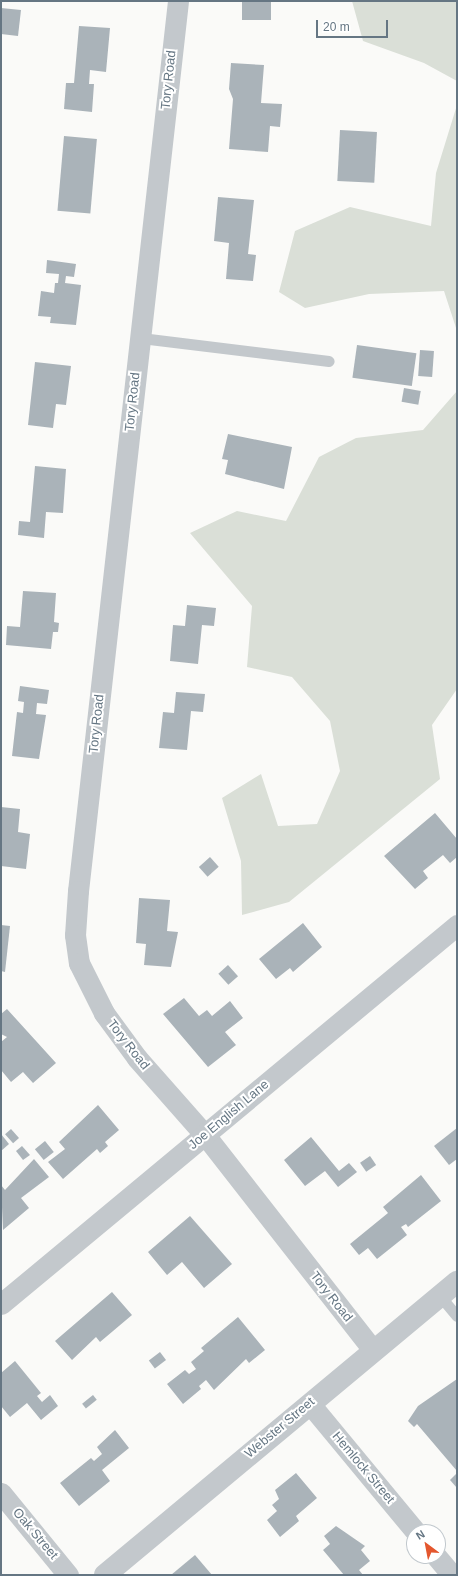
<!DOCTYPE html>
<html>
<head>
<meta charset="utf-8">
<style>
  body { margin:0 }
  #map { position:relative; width:458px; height:1576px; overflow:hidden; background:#fafaf8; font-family:Helvetica,sans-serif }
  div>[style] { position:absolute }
  .green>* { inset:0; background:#dadfd7 }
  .building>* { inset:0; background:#aab3b9; transform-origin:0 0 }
  .service>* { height:11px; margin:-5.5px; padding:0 5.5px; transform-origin:5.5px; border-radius:5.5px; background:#c3c8cc }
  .minor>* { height:21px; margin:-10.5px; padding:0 10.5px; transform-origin:10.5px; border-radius:10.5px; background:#c3c8cc }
  .tertiary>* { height:22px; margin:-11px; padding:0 11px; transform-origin:11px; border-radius:11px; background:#c3c8cc }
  span { translate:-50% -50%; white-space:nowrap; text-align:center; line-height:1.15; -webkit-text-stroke:4px #fff; paint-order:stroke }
  .street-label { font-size:13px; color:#657683 }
  .frame { position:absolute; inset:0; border:2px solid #657683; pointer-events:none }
  .north { position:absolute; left:406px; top:1524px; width:40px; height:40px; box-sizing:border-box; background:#fff; border:1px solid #c1c8cd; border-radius:50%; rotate:328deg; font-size:11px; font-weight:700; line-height:16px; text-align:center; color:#657683 }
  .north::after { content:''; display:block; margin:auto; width:14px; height:18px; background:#e4572e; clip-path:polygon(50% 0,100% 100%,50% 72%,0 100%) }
  .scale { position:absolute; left:316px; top:20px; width:72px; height:18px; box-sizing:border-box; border:2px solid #657683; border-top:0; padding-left:5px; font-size:12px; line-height:14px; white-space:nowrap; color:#657683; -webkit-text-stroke:3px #fff; paint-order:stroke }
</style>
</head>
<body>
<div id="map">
  <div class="green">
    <i style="clip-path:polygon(352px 1px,457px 1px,457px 81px,424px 63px,363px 41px)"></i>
    <i style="clip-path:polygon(457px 105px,457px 331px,444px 291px,369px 294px,305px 308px,279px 292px,295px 231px,350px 207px,431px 226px,436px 173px)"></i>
    <i style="clip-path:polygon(457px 391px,457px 689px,432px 725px,440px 779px,289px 902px,242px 915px,241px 861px,222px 798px,261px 774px,278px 826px,317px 824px,340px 771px,330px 721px,292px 677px,247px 667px,252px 606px,190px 533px,237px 511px,286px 521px,319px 457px,356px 438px,423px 430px)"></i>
  </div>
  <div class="building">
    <i style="left:242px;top:1px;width:29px;height:19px"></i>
    <i style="clip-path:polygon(1px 8px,21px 10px,18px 36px,1px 34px)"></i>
    <i style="clip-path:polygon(79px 26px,110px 28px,106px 72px,90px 70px,89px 84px,94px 84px,92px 112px,64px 109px,66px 83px,74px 83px)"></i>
    <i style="clip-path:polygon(231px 63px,264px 65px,261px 103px,282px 104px,280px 127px,270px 126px,268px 152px,229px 149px,233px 99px,229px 89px)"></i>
    <i style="left:340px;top:130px;width:37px;height:51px;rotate:3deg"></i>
    <i style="left:64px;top:136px;width:33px;height:75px;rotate:5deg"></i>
    <i style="clip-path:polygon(218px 197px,254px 200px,248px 254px,256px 255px,253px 281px,226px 279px,229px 243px,214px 241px)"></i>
    <i style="clip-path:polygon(47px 260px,76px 264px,74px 277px,66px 276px,65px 283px,81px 285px,76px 325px,50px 323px,51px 317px,38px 316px,41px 291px,54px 293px,55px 283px,58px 283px,59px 274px,46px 273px)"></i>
    <i style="left:357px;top:345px;width:60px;height:33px;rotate:8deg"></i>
    <i style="left:420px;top:350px;width:14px;height:26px;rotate:4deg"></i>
    <i style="clip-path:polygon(35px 362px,71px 366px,66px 405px,56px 404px,53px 428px,28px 425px)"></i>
    <i style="left:404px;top:388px;width:17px;height:14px;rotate:10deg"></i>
    <i style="clip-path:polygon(228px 434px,292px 447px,284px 489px,225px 474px,228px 460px,222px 459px)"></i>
    <i style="clip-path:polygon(35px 466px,66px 469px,63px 513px,46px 512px,44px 538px,18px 535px,19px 521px,30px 522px)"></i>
    <i style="clip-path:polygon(23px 591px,56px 593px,54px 622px,59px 623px,58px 632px,53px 632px,51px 649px,6px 645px,7px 626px,20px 627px)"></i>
    <i style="clip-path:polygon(187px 605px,216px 608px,214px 626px,202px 625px,198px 664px,170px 661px,173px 625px,185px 626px)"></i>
    <i style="clip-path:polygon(20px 686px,49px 690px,47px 704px,37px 703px,36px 714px,46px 715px,39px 759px,12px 756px,17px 712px,23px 713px,24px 702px,18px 701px)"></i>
    <i style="clip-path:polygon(176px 692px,205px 694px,203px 712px,191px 711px,187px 750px,159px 748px,163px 712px,174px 713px)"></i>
    <i style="clip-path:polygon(1px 807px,20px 809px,18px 832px,30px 834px,26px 869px,1px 866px)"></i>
    <i style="clip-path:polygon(435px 813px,457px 839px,457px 857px,450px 863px,443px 855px,423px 871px,428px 878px,415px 889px,384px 856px)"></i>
    <i style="left:210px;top:857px;width:13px;height:15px;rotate:48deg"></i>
    <i style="clip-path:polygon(139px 898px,170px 900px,167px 931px,178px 932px,171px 967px,144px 965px,146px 944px,136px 943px)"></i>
    <i style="clip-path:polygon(303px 923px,322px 947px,293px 972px,290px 968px,276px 979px,259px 959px)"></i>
    <i style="clip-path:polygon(1px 925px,10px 926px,5px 972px,1px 971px)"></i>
    <i style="left:228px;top:965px;width:15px;height:13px;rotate:48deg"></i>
    <i style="clip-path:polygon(184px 998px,199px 1016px,207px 1010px,212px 1016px,230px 1001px,243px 1018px,225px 1032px,236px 1045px,208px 1067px,163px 1014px)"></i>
    <i style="clip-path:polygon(7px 1009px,56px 1063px,33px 1083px,23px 1072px,11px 1082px,1px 1070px,1px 1042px,7px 1037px,1px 1034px,1px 1014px)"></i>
    <i style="clip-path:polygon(98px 1105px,119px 1130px,105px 1142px,108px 1146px,100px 1153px,97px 1149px,63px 1179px,48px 1162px,65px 1149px,59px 1142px)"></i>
    <i style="clip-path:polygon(457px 1128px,457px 1159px,449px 1165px,434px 1146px)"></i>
    <i style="left:11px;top:1129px;width:12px;height:8px;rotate:48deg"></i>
    <i style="clip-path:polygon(1px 1134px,9px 1144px,1px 1151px)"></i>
    <i style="clip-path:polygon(311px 1137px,339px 1171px,349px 1163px,357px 1172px,338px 1187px,325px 1171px,305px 1186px,284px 1160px)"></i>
    <i style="left:45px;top:1141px;width:14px;height:13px;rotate:51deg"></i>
    <i style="clip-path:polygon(22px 1146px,30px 1155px,23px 1160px,16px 1151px)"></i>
    <i style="left:370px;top:1156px;width:11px;height:12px;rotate:56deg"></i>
    <i style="clip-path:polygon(34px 1159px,49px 1177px,21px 1198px,29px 1208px,3px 1230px,1px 1185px,5px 1190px)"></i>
    <i style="clip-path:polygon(421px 1175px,441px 1201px,408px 1227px,406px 1224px,401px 1227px,407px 1235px,377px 1259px,368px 1248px,359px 1255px,350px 1244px,388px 1213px,383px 1207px)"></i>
    <i style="clip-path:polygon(190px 1216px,232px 1264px,204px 1288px,182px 1262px,167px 1275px,148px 1252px)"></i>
    <i style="clip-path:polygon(112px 1292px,132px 1315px,100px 1342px,96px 1337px,72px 1360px,55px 1341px)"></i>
    <i style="clip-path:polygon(238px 1317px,265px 1350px,249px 1363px,246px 1359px,214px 1390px,206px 1380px,199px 1386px,201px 1389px,183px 1404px,167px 1384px,185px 1370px,189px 1374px,196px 1369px,191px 1362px,204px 1351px,201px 1348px)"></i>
    <i style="left:160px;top:1352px;width:10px;height:14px;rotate:53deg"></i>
    <i style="clip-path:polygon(15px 1361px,41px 1393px,37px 1396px,42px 1402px,50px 1395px,58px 1406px,41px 1420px,27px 1403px,10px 1417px,1px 1406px,1px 1373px)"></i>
    <i style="clip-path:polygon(457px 1379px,457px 1471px,417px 1424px,414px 1427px,408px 1421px,418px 1406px)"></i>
    <i style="left:93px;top:1395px;width:6px;height:14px;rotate:51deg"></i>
    <i style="clip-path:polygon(115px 1430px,129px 1448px,102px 1470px,110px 1481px,79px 1506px,60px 1483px,91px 1458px,94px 1461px,102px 1454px,97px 1447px)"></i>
    <i style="clip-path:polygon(296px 1473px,317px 1498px,296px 1516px,299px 1521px,280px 1537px,267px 1520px,277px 1511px,272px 1505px,279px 1499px,275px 1490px)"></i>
    <i style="clip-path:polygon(457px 1473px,457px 1488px,450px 1480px)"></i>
    <i style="clip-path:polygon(336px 1526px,365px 1546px,361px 1550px,370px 1561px,359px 1570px,363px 1575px,344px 1575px,323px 1550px,330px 1544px,324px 1536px)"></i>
    <i style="clip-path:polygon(195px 1555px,212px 1575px,171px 1575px)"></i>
  </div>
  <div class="service">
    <i style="left:141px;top:338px;width:189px;rotate:7deg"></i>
    <i style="left:440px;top:1296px;width:26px;rotate:50deg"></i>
  </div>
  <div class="minor">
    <i style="left:178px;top:1px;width:896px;rotate:96.41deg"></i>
    <i style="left:78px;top:891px;width:44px;rotate:93.9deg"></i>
    <i style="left:75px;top:935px;width:28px;rotate:82deg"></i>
    <i style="left:79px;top:963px;width:56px;rotate:63.4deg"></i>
    <i style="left:104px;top:1013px;width:56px;rotate:53.7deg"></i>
    <i style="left:137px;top:1058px;width:103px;rotate:48.6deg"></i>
    <i style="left:205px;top:1135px;width:273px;rotate:52deg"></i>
    <i style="left:1px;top:1304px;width:593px;rotate:-39.73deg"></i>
    <i style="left:310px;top:1404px;width:166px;rotate:50.4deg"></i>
    <i style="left:1px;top:1493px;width:106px;rotate:50.7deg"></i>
    <i style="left:436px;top:1556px;width:25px;rotate:50deg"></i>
  </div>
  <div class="tertiary">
    <i style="left:105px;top:1575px;width:458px;rotate:-39.8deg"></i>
  </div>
  <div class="street-label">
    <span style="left:169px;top:80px;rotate:-84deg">Tory Road</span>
    <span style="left:133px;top:402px;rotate:-84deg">Tory Road</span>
    <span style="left:97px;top:724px;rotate:-84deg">Tory Road</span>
    <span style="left:128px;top:1045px;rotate:52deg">Tory Road</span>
    <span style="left:229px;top:1115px;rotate:-40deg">Joe English Lane</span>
    <span style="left:331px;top:1297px;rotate:52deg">Tory Road</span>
    <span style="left:280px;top:1428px;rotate:-40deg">Webster Street</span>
    <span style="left:363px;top:1468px;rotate:50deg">Hemlock Street</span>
    <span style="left:35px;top:1534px;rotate:50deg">Oak Street</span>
  </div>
  <div class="frame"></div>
  <div class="north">N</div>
  <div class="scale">20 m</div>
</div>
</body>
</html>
